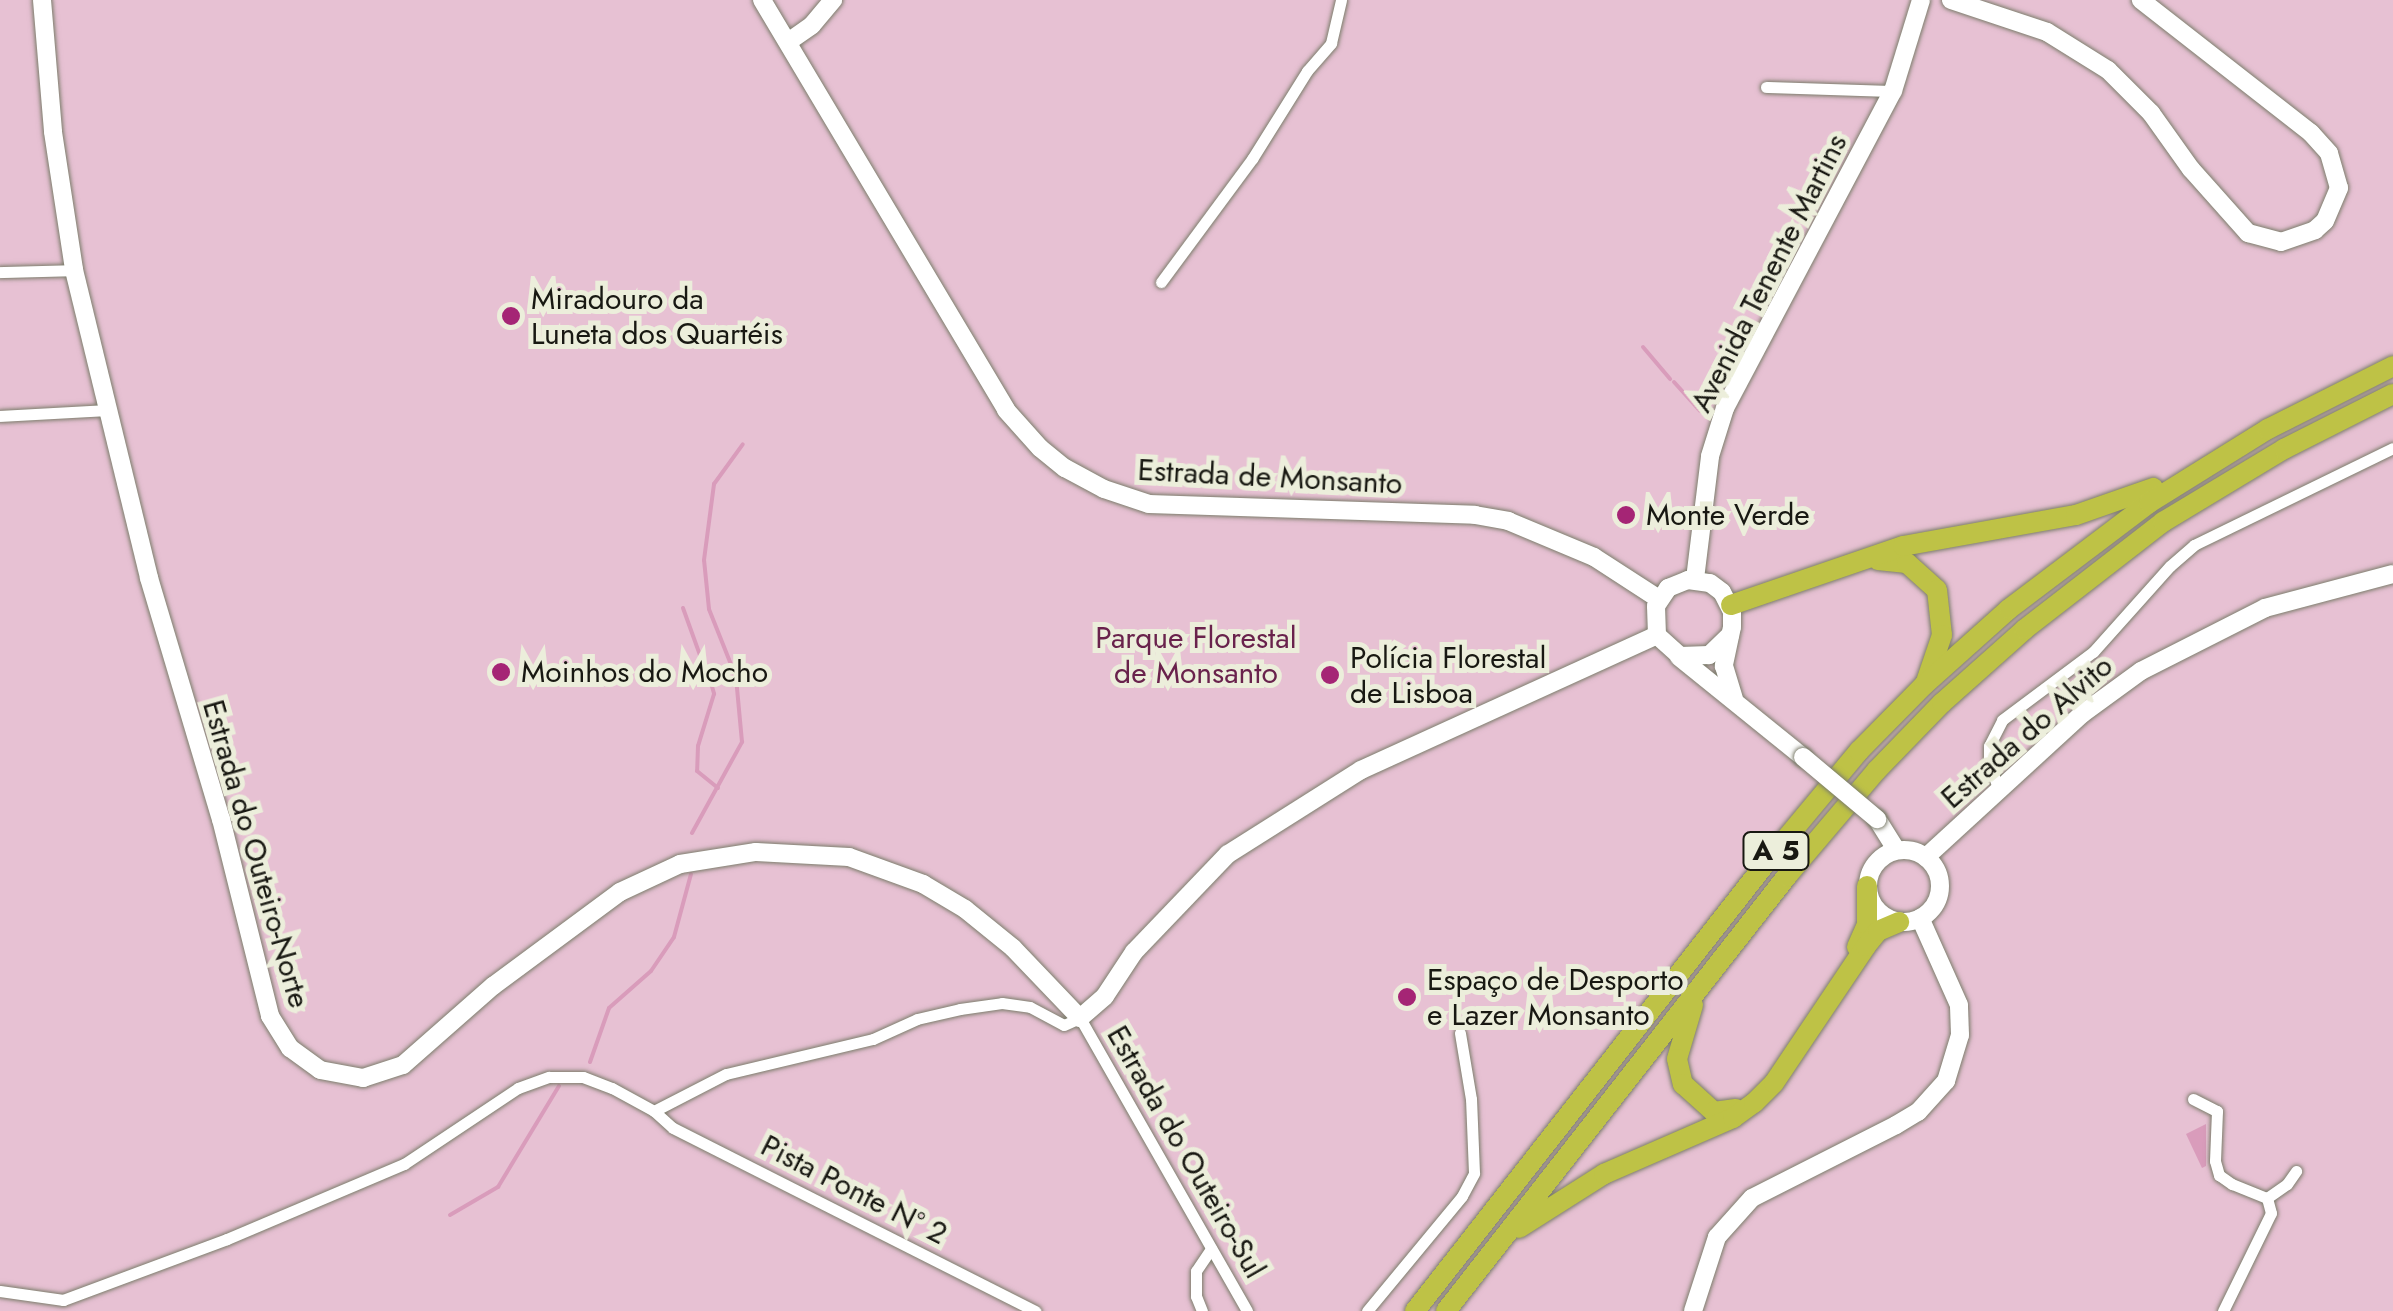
<!DOCTYPE html>
<html>
<head>
<meta charset="utf-8">
<style>
  body { margin:0 }
  #map { position:relative; width:2393px; height:1311px; overflow:hidden; background:#dfe0ce; font-family:Jost,sans-serif }
  div>[style] { position:absolute }
  .green>* { inset:0; background:#e7c1d3; transform-origin:0 0 }
  .water>* { inset:0; background:#d99cbb }
  .stream>* { height:4px; margin:-2px; padding:0 2px; transform-origin:2px; border-radius:2px; background:#d99cbb }
  .roads { filter:drop-shadow(0 0 2px #7c7d6c) drop-shadow(0 0 2px #7c7d6c) }
  .street>* { height:11px; margin:-5.5px; padding:0 5.5px; transform-origin:5.5px; border-radius:5.5px; background:#fff }
  .secondary>* { height:18px; margin:-9px; padding:0 9px; transform-origin:9px; border-radius:9px; background:#fff }
  .secondary>.ring { margin:-9px; padding:0; box-sizing:content-box; background:none; border:18px solid #fff; border-radius:50% }
  .highway>* { height:20px; margin:-10px; padding:0 10px; transform-origin:10px; border-radius:10px; background:#bec246 }
  .bridges { filter:drop-shadow(0 0 2px #7c7d6c) drop-shadow(0 0 2px #7c7d6c) }
  .secondary-bridge>* { height:18px; margin:-9px; padding:0 9px; transform-origin:9px; border-radius:9px; background:#fff }
  .dots>* { width:28px; height:28px; translate:-50% -50%; box-sizing:border-box; border:5px solid #eceedb; border-radius:50% }
  span { translate:-50% -50%; white-space:nowrap; text-align:center; line-height:1.15; -webkit-text-stroke:10px #eceedb; paint-order:stroke }
  .shield-label span { padding:2px 8px; background:#eceedb; border:2px solid; border-radius:8px; -webkit-text-stroke-width:0 }
  .shield-label { font-size:28px; color:#181812; font-weight:700 }
  .street-label { font-size:30px; color:#181812 }
  .poi-label { font-size:30px; color:#181812 }
  .left { translate:0 -50%; text-align:left }
  .park-label { font-size:30px; color:#69224c }
</style>
</head>
<body>
<div id="map">
  <div class="green">
    <i style="left:0;top:0;width:2393px;height:1311px"></i>
  </div>
  <div class="water">
    <i style="clip-path:polygon(2206px 1124px,2206px 1166px,2202px 1168px,2186px 1134px)"></i>
  </div>
  <div class="stream">
    <i style="left:1643px;top:347px;width:42px;rotate:49.8deg"></i>
    <i style="left:1674px;top:382px;width:39px;rotate:48deg"></i>
    <i style="left:683px;top:608px;width:53px;rotate:70.2deg"></i>
    <i style="left:707px;top:669px;width:26px;rotate:74deg"></i>
    <i style="left:714px;top:694px;width:54px;rotate:107.1deg"></i>
    <i style="left:698px;top:746px;width:25px;rotate:92deg"></i>
    <i style="left:697px;top:771px;width:27px;rotate:39deg"></i>
    <i style="left:692px;top:833px;width:104px;rotate:-61.2deg"></i>
    <i style="left:742px;top:742px;width:65px;rotate:-95.3deg"></i>
    <i style="left:736px;top:677px;width:73px;rotate:-111.7deg"></i>
    <i style="left:709px;top:609px;width:49px;rotate:-95.8deg"></i>
    <i style="left:704px;top:560px;width:77px;rotate:-82.5deg"></i>
    <i style="left:714px;top:484px;width:49px;rotate:-54.1deg"></i>
    <i style="left:590px;top:1062px;width:57px;rotate:-70.6deg"></i>
    <i style="left:609px;top:1008px;width:56px;rotate:-41.4deg"></i>
    <i style="left:651px;top:971px;width:41px;rotate:-55.9deg"></i>
    <i style="left:674px;top:937px;width:65px;rotate:-74.9deg"></i>
    <i style="left:450px;top:1215px;width:56px;rotate:-30.3deg"></i>
    <i style="left:498px;top:1187px;width:118px;rotate:-58.9deg"></i>
  </div>
  <div class="roads">
    <div class="street">
      <i style="left:1766px;top:87px;width:127px;rotate:1.8deg"></i>
      <i style="left:0;top:272px;width:74px;rotate:-1.5deg"></i>
      <i style="left:1161px;top:282px;width:153px;rotate:-53.5deg"></i>
      <i style="left:1252px;top:159px;width:104px;rotate:-58deg"></i>
      <i style="left:1307px;top:71px;width:37px;rotate:-49deg"></i>
      <i style="left:1331px;top:43px;width:44px;rotate:-76.9deg"></i>
      <i style="left:0;top:416px;width:107px;rotate:-3.2deg"></i>
      <i style="left:1999px;top:791px;width:31px;rotate:-109deg"></i>
      <i style="left:1989px;top:762px;width:16px;rotate:-90deg"></i>
      <i style="left:1989px;top:746px;width:29px;rotate:-63deg"></i>
      <i style="left:2002px;top:720px;width:114px;rotate:-36.8deg"></i>
      <i style="left:2093px;top:652px;width:115px;rotate:-48.2deg"></i>
      <i style="left:2170px;top:566px;width:32px;rotate:-41deg"></i>
      <i style="left:2194px;top:545px;width:221px;rotate:-26deg"></i>
      <i style="left:2193px;top:1099px;width:27px;rotate:27deg"></i>
      <i style="left:2217px;top:1111px;width:50px;rotate:92.3deg"></i>
      <i style="left:2215px;top:1161px;width:15px;rotate:74deg"></i>
      <i style="left:2219px;top:1175px;width:16px;rotate:35deg"></i>
      <i style="left:2232px;top:1184px;width:38px;rotate:22deg"></i>
      <i style="left:2267px;top:1198px;width:24px;rotate:-35deg"></i>
      <i style="left:2287px;top:1184px;width:16px;rotate:-55deg"></i>
      <i style="left:654px;top:1111px;width:81px;rotate:-27.2deg"></i>
      <i style="left:726px;top:1074px;width:151px;rotate:-13.4deg"></i>
      <i style="left:873px;top:1039px;width:48px;rotate:-24.4deg"></i>
      <i style="left:917px;top:1019px;width:44px;rotate:-13.1deg"></i>
      <i style="left:960px;top:1009px;width:42px;rotate:-8.1deg"></i>
      <i style="left:1002px;top:1003px;width:28px;rotate:8deg"></i>
      <i style="left:1030px;top:1007px;width:38px;rotate:28deg"></i>
      <i style="left:1064px;top:1025px;width:17px;rotate:-24deg"></i>
      <i style="left:1080px;top:1018px;width:337px;rotate:60.3deg"></i>
      <i style="left:0;top:1291px;width:64px;rotate:8.1deg"></i>
      <i style="left:63px;top:1300px;width:175px;rotate:-20.4deg"></i>
      <i style="left:227px;top:1239px;width:192px;rotate:-23deg"></i>
      <i style="left:404px;top:1164px;width:137px;rotate:-33.7deg"></i>
      <i style="left:518px;top:1088px;width:33px;rotate:-20deg"></i>
      <i style="left:549px;top:1077px;width:34px"></i>
      <i style="left:583px;top:1077px;width:31px;rotate:21deg"></i>
      <i style="left:612px;top:1088px;width:48px;rotate:28.7deg"></i>
      <i style="left:654px;top:1111px;width:25px;rotate:42deg"></i>
      <i style="left:673px;top:1128px;width:406px;rotate:26.8deg"></i>
      <i style="left:1202px;top:1311px;width:16px;rotate:-112deg"></i>
      <i style="left:1196px;top:1296px;width:25px;rotate:-90deg"></i>
      <i style="left:1196px;top:1271px;width:27px;rotate:-56deg"></i>
      <i style="left:1367px;top:1311px;width:149px;rotate:-50.4deg"></i>
      <i style="left:1462px;top:1196px;width:26px;rotate:-62deg"></i>
      <i style="left:1474px;top:1173px;width:74px;rotate:-92.3deg"></i>
      <i style="left:1471px;top:1099px;width:67px;rotate:-99.5deg"></i>
      <i style="left:2223px;top:1311px;width:109px;rotate:-63.9deg"></i>
      <i style="left:2271px;top:1213px;width:16px;rotate:-105deg"></i>
    </div>
    <div class="secondary">
      <i style="left:42px;top:0;width:132px;rotate:85.2deg"></i>
      <i style="left:53px;top:132px;width:140px;rotate:81.3deg"></i>
      <i style="left:74px;top:270px;width:317px;rotate:76.3deg"></i>
      <i style="left:149px;top:578px;width:252px;rotate:73.4deg"></i>
      <i style="left:221px;top:819px;width:203px;rotate:76deg"></i>
      <i style="left:270px;top:1016px;width:38px;rotate:58deg"></i>
      <i style="left:290px;top:1048px;width:37px;rotate:36deg"></i>
      <i style="left:320px;top:1070px;width:44px;rotate:10.5deg"></i>
      <i style="left:363px;top:1078px;width:42px;rotate:-18deg"></i>
      <i style="left:403px;top:1065px;width:120px;rotate:-41.3deg"></i>
      <i style="left:493px;top:986px;width:158px;rotate:-36.5deg"></i>
      <i style="left:620px;top:892px;width:66px;rotate:-25deg"></i>
      <i style="left:680px;top:864px;width:77px;rotate:-9deg"></i>
      <i style="left:756px;top:852px;width:93px;rotate:3.1deg"></i>
      <i style="left:849px;top:857px;width:79px;rotate:20deg"></i>
      <i style="left:923px;top:884px;width:49px;rotate:30.8deg"></i>
      <i style="left:965px;top:909px;width:62px;rotate:39.1deg"></i>
      <i style="left:1013px;top:948px;width:97px;rotate:46.3deg"></i>
      <i style="left:1080px;top:1018px;width:33px;rotate:-41deg"></i>
      <i style="left:1105px;top:996px;width:53px;rotate:-56.6deg"></i>
      <i style="left:1134px;top:952px;width:136px;rotate:-46.2deg"></i>
      <i style="left:1228px;top:854px;width:157px;rotate:-32.3deg"></i>
      <i style="left:1361px;top:770px;width:325px;rotate:-24.5deg"></i>
      <i style="left:762px;top:0;width:477px;rotate:59.2deg"></i>
      <i style="left:1006px;top:410px;width:51px;rotate:48.2deg"></i>
      <i style="left:1040px;top:448px;width:32px;rotate:39deg"></i>
      <i style="left:1065px;top:468px;width:44px;rotate:28.3deg"></i>
      <i style="left:1104px;top:489px;width:47px;rotate:18.4deg"></i>
      <i style="left:1149px;top:504px;width:326px;rotate:1.9deg"></i>
      <i style="left:1475px;top:515px;width:34px;rotate:10deg"></i>
      <i style="left:1508px;top:521px;width:93px;rotate:22.7deg"></i>
      <i style="left:1594px;top:557px;width:77px;rotate:32.9deg"></i>
      <i style="left:1951px;top:0;width:101px;rotate:18.4deg"></i>
      <i style="left:2047px;top:32px;width:72px;rotate:31.9deg"></i>
      <i style="left:2108px;top:70px;width:61px;rotate:45deg"></i>
      <i style="left:2151px;top:113px;width:69px;rotate:54.5deg"></i>
      <i style="left:2191px;top:169px;width:86px;rotate:48.3deg"></i>
      <i style="left:2248px;top:233px;width:34px;rotate:15deg"></i>
      <i style="left:2281px;top:242px;width:36px;rotate:-19deg"></i>
      <i style="left:2315px;top:230px;width:13px;rotate:-42deg"></i>
      <i style="left:2325px;top:221px;width:36px;rotate:-67deg"></i>
      <i style="left:2339px;top:188px;width:36px;rotate:-106deg"></i>
      <i style="left:2329px;top:153px;width:27px;rotate:-132deg"></i>
      <i style="left:2311px;top:133px;width:216px;rotate:-142deg"></i>
      <i style="left:788px;top:42px;width:29px;rotate:-35deg"></i>
      <i style="left:812px;top:25px;width:33px;rotate:-50deg"></i>
      <i style="left:1695px;top:579px;width:124px;rotate:-83deg"></i>
      <i style="left:1710px;top:456px;width:50px;rotate:-72.6deg"></i>
      <i style="left:1725px;top:408px;width:359px;rotate:-62.1deg"></i>
      <i style="left:1893px;top:91px;width:95px;rotate:-72.9deg"></i>
      <i style="left:1730px;top:635px;width:29px;rotate:136deg"></i>
      <i style="left:1709px;top:655px;width:29px;rotate:178deg"></i>
      <i style="left:1680px;top:656px;width:31px;rotate:-138deg"></i>
      <i style="left:1657px;top:635px;width:29px;rotate:-92deg"></i>
      <i style="left:1656px;top:606px;width:22px;rotate:-56deg"></i>
      <i style="left:1668px;top:588px;width:22px;rotate:-22deg"></i>
      <i style="left:1688px;top:580px;width:22px;rotate:8deg"></i>
      <i style="left:1710px;top:583px;width:15px;rotate:37deg"></i>
      <i style="left:1722px;top:592px;width:22px;rotate:63deg"></i>
      <i style="left:1732px;top:612px;width:15px;rotate:90deg"></i>
      <i style="left:1732px;top:627px;width:40px;rotate:102deg"></i>
      <i style="left:1724px;top:666px;width:34px;rotate:73deg"></i>
      <i style="left:1679px;top:657px;width:159px;rotate:38.9deg"></i>
      <i style="left:1877px;top:819px;width:36px;rotate:58deg"></i>
      <i class="ring" style="left:1868px;top:850px;width:54px;height:54px"></i>
      <i style="left:1926px;top:857px;width:212px;rotate:-42.5deg"></i>
      <i style="left:2082px;top:714px;width:73px;rotate:-36.1deg"></i>
      <i style="left:2141px;top:671px;width:139px;rotate:-26.9deg"></i>
      <i style="left:2265px;top:608px;width:132px;rotate:-14.9deg"></i>
      <i style="left:1693px;top:1311px;width:78px;rotate:-72deg"></i>
      <i style="left:1717px;top:1237px;width:52px;rotate:-48.1deg"></i>
      <i style="left:1752px;top:1198px;width:161px;rotate:-26.9deg"></i>
      <i style="left:1896px;top:1125px;width:26px;rotate:-31deg"></i>
      <i style="left:1918px;top:1112px;width:42px;rotate:-47.9deg"></i>
      <i style="left:1946px;top:1081px;width:48px;rotate:-73.1deg"></i>
      <i style="left:1960px;top:1035px;width:30px;rotate:-92deg"></i>
      <i style="left:1959px;top:1005px;width:95px;rotate:-114.1deg"></i>
    </div>
    <div class="highway">
      <i style="left:1878px;top:560px;width:29px;rotate:6deg"></i>
      <i style="left:1907px;top:563px;width:40px;rotate:42deg"></i>
      <i style="left:1937px;top:590px;width:45px;rotate:83.7deg"></i>
      <i style="left:1942px;top:635px;width:50px;rotate:108.8deg"></i>
      <i style="left:1731px;top:605px;width:182px;rotate:-18.9deg"></i>
      <i style="left:1903px;top:546px;width:176px;rotate:-10.2deg"></i>
      <i style="left:2076px;top:515px;width:82px;rotate:-19.3deg"></i>
      <i style="left:1857px;top:947px;width:24px;rotate:-66deg"></i>
      <i style="left:1867px;top:925px;width:39px;rotate:-90deg"></i>
      <i style="left:1693px;top:1005px;width:56px;rotate:106.5deg"></i>
      <i style="left:1677px;top:1059px;width:26px;rotate:77deg"></i>
      <i style="left:1683px;top:1084px;width:42px;rotate:42.1deg"></i>
      <i style="left:1714px;top:1112px;width:22px;rotate:-8deg"></i>
      <i style="left:1519px;top:1228px;width:101px;rotate:-32.4deg"></i>
      <i style="left:1604px;top:1174px;width:141px;rotate:-23.5deg"></i>
      <i style="left:1733px;top:1118px;width:26px;rotate:-36deg"></i>
      <i style="left:1754px;top:1103px;width:28px;rotate:-45deg"></i>
      <i style="left:1774px;top:1083px;width:165px;rotate:-56.1deg"></i>
      <i style="left:1866px;top:946px;width:19px;rotate:-51deg"></i>
      <i style="left:1878px;top:931px;width:23px;rotate:-23deg"></i>
      <i style="left:1415px;top:1311px;width:574px;rotate:-51.93deg"></i>
      <i style="left:1769px;top:859px;width:141px;rotate:-50.2deg"></i>
      <i style="left:1859px;top:751px;width:93px;rotate:-45.4deg"></i>
      <i style="left:1924px;top:685px;width:114px;rotate:-41.8deg"></i>
      <i style="left:2009px;top:609px;width:176px;rotate:-37.1deg"></i>
      <i style="left:2149px;top:503px;width:140px;rotate:-31.9deg"></i>
      <i style="left:2268px;top:429px;width:140px;rotate:-26.7deg"></i>
      <i style="left:1446px;top:1311px;width:553px;rotate:-51.91deg"></i>
      <i style="left:1787px;top:876px;width:138px;rotate:-49.7deg"></i>
      <i style="left:1876px;top:771px;width:95px;rotate:-45.9deg"></i>
      <i style="left:1942px;top:703px;width:111px;rotate:-41.7deg"></i>
      <i style="left:2025px;top:629px;width:175px;rotate:-37.8deg"></i>
      <i style="left:2163px;top:522px;width:141px;rotate:-31.1deg"></i>
      <i style="left:2284px;top:449px;width:122px;rotate:-26.8deg"></i>
    </div>
  </div>
  <div class="bridges">
    <div class="secondary-bridge">
      <i style="left:1803px;top:757px;width:97px;rotate:40deg"></i>
    </div>
  </div>
  <div class="dots">
    <i style="left:511px;top:316px;background:#a52575"></i>
    <i style="left:1626px;top:515px;background:#a52575"></i>
    <i style="left:501px;top:672px;background:#a52575"></i>
    <i style="left:1330px;top:675px;background:#a52575"></i>
    <i style="left:1407px;top:997px;background:#a52575"></i>
  </div>
  <div class="shield-label">
    <span style="left:1776px;top:851px">A 5</span>
  </div>
  <div class="street-label">
    <span style="left:1769px;top:273px;rotate:-63deg">Avenida Tenente Martins</span>
    <span style="left:1270px;top:477px;rotate:3deg">Estrada de Monsanto</span>
    <span style="left:2027px;top:732px;rotate:-41deg">Estrada do Alvito</span>
    <span style="left:256px;top:854px;rotate:74deg">Estrada do Outeiro-Norte</span>
    <span style="left:1186px;top:1152px;rotate:60deg">Estrada do Outeiro-Sul</span>
    <span style="left:854px;top:1190px;rotate:27deg">Pista Ponte Nº 2</span>
  </div>
  <div class="poi-label">
    <span class="left" style="left:531px;top:316px">Miradouro da<br>Luneta dos Quartéis</span>
    <span class="left" style="left:1646px;top:515px">Monte Verde</span>
    <span class="left" style="left:1350px;top:675px">Polícia Florestal<br>de Lisboa</span>
    <span class="left" style="left:521px;top:672px">Moinhos do Mocho</span>
    <span class="left" style="left:1427px;top:997px">Espaço de Desporto<br>e Lazer Monsanto</span>
  </div>
  <div class="park-label">
    <span style="left:1196px;top:655px">Parque Florestal<br>de Monsanto</span>
  </div>
</div>
</body>
</html>
